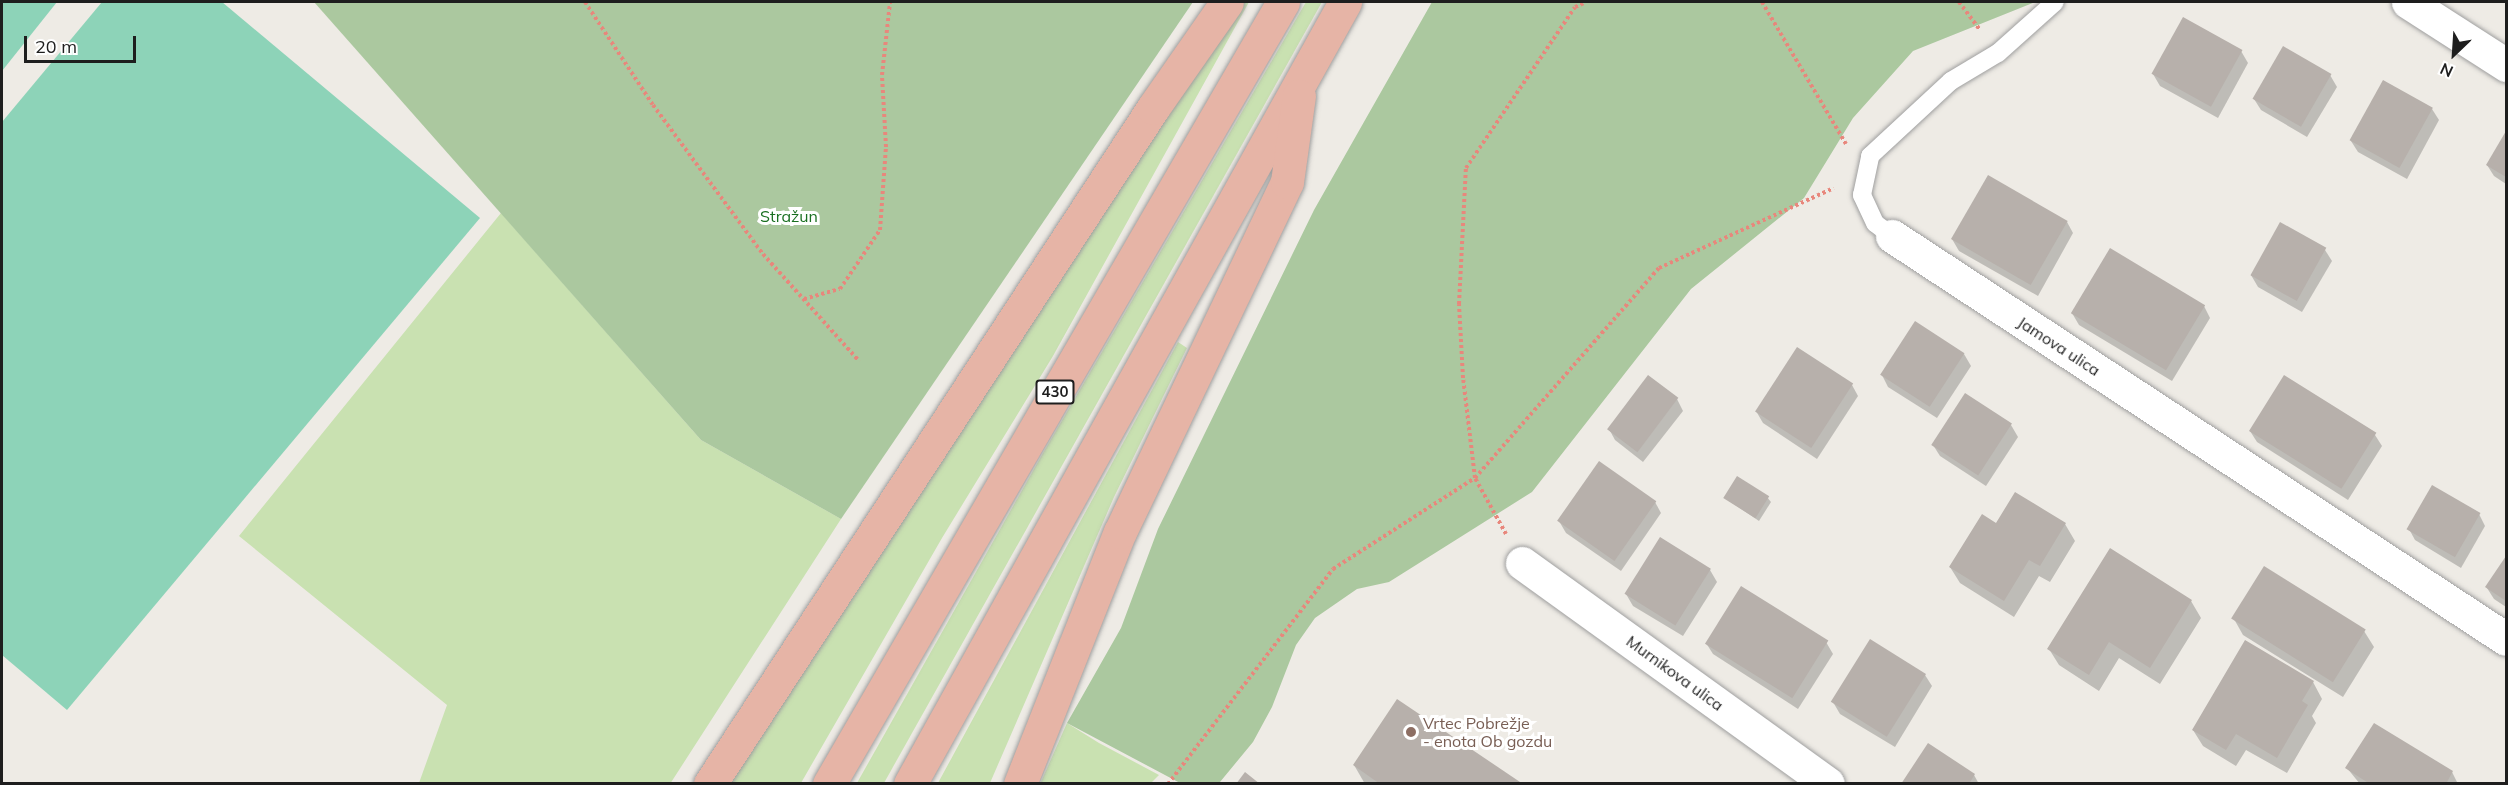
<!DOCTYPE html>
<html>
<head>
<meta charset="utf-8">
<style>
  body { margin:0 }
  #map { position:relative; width:2508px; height:785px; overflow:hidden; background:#eeebe5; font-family:Mulish,sans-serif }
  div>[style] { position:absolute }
  .grass>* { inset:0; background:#c9e1b1 }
  .forest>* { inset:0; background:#abc89f }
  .pitch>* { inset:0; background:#8dd3b8 }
  .shadow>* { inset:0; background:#0003 }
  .building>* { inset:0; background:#b7b0ab; transform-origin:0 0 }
  .path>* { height:4px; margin-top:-2px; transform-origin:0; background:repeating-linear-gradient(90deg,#e8877c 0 3px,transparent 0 6px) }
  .roads { filter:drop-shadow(0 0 2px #9f9f9f) drop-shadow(0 0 2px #9f9f9f) }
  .service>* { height:18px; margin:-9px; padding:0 9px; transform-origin:9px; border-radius:9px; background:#fff }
  .minor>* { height:33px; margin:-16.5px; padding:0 16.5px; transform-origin:16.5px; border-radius:16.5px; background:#fff }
  .trunk>* { height:33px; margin:-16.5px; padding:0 16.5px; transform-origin:16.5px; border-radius:16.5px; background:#e6b4a6 }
  .dots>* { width:16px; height:16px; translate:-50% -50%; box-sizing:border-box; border:3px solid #fff; border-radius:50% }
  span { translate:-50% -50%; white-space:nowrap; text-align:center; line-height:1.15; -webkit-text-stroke:6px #fff; paint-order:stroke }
  .shield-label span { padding:2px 4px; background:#fff; border:2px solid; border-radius:4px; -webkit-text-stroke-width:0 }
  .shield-label { font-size:15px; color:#1e1e1e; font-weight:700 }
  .park-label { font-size:16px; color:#196f20 }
  .street-label { font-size:16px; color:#1e1e1e }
  .education-label { font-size:16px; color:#785e54 }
  .left { translate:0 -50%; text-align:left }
  .frame { position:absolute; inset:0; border:3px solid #1e1e1e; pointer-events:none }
  .north { position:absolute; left:2424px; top:24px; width:60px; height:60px; -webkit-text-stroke:4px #fff; paint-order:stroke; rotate:205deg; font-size:16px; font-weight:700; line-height:24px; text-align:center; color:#1e1e1e }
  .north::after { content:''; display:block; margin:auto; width:21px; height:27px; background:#1e1e1e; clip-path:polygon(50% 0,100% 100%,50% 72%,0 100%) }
  .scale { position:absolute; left:24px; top:36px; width:112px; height:27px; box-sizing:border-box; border:3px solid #1e1e1e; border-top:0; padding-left:8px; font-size:18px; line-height:21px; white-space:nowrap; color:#1e1e1e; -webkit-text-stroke:4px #fff; paint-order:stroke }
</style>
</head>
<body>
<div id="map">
  <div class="grass">
    <i style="clip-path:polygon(1244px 2px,1249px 2px,1053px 356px,942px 538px,801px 783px,724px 784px)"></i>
    <i style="clip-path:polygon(1306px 2px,1322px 2px,884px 783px,857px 783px,1043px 453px)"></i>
    <i style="clip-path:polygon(501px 213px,701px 440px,841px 519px,670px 784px,419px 783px,447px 705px,239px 536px)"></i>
    <i style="clip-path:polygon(1178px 342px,1187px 348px,1114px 497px,990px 783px,938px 783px)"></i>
    <i style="clip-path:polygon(1067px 723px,1099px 743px,1159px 775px,1151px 783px,1040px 784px)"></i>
  </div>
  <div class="forest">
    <i style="clip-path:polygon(314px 2px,1193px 2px,841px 519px,701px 440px)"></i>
    <i style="clip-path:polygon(1432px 2px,2035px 2px,1913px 51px,1853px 118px,1804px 198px,1691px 289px,1532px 492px,1389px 582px,1357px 589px,1315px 618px,1296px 645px,1272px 707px,1253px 742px,1220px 782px,1180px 783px,1067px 723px,1121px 628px,1158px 529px,1314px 210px)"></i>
  </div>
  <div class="pitch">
    <i style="clip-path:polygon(2px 2px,57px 2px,2px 71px)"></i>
    <i style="clip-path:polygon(102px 2px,222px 2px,480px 218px,67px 710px,2px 655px,2px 122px)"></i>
  </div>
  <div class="shadow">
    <i style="clip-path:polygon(2284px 48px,2330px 75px,2337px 87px,2307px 137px,2261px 110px,2254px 99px)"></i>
    <i style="clip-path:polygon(2241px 51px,2248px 63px,2218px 118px,2160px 86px,2153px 74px)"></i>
    <i style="clip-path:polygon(2432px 109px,2439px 120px,2407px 179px,2358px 152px,2351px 141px)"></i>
    <i style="clip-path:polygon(2506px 134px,2506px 184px,2494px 176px,2487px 165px)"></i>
    <i style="clip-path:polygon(2067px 222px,2073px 233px,2038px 296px,1959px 251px,1952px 239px)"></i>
    <i style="clip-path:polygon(2325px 250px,2332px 261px,2302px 312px,2258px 287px,2251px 275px)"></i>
    <i style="clip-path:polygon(2204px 306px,2210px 318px,2172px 381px,2079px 325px,2072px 313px)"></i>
    <i style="clip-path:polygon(1964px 354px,1971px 366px,1937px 418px,1888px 387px,1882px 375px)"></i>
    <i style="clip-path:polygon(1852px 385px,1858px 396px,1817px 459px,1763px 423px,1756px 411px)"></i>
    <i style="clip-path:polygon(1677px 399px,1683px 411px,1643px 462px,1615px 440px,1609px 429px)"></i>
    <i style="clip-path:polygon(2011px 425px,2018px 437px,1986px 486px,1940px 456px,1933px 445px)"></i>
    <i style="clip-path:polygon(2250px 431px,2375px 435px,2382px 446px,2348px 500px,2257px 442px)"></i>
    <i style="clip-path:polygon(1767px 497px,1771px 502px,1759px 521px,1725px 498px)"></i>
    <i style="clip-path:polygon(1655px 502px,1661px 513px,1621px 571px,1566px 533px,1559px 521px)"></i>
    <i style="clip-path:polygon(2479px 514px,2485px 526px,2461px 568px,2415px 540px,2409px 529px)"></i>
    <i style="clip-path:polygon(2065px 524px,2075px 541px,2050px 582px,2039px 576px,2014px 617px,1960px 583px,1950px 567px,1997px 525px)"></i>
    <i style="clip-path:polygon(1660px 539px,1710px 570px,1717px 582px,1683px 636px,1633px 606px,1626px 594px)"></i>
    <i style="clip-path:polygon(2110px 551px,2191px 601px,2201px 618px,2160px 684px,2119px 658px,2099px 691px,2059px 665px,2049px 649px)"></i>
    <i style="clip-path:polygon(2506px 559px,2506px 607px,2494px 599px,2487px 588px)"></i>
    <i style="clip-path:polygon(2234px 619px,2364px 631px,2374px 647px,2343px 697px,2243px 635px)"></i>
    <i style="clip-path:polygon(1826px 642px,1833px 654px,1798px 709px,1713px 654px,1706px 643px)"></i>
    <i style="clip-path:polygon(1925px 675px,1932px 686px,1895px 747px,1840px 714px,1833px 702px)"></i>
    <i style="clip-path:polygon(2313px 682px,2322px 699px,2312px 716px,2316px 723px,2287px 773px,2246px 750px,2236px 766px,2203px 746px,2193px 730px)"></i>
    <i style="clip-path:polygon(1928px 745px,1974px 775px,1979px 784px,1903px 784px)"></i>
    <i style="clip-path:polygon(1354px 765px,1520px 784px,1365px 784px)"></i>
    <i style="clip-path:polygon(2347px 768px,2452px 772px,2458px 784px,2360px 784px)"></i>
  </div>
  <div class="building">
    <i style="left:2183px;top:17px;width:68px;height:65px;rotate:29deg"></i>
    <i style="left:2283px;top:46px;width:56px;height:61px;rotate:30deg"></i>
    <i style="left:2383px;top:80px;width:57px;height:69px;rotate:29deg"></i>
    <i style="clip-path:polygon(2506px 131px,2506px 177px,2486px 165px)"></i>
    <i style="left:1988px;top:175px;width:92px;height:74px;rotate:30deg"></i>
    <i style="left:2280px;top:222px;width:53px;height:61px;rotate:29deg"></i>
    <i style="left:2110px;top:248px;width:111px;height:76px;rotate:31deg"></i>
    <i style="left:1915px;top:321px;width:59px;height:64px;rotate:33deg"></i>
    <i style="left:1797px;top:347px;width:67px;height:77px;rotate:33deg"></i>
    <i style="left:1648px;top:375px;width:38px;height:68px;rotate:37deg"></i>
    <i style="left:2284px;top:375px;width:109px;height:66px;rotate:32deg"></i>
    <i style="left:1965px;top:393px;width:56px;height:62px;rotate:33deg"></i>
    <i style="left:1599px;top:461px;width:70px;height:73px;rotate:35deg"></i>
    <i style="left:1737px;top:476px;width:38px;height:26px;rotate:32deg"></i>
    <i style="left:2432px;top:485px;width:56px;height:51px;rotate:30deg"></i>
    <i style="clip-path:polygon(2015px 492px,2066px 523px,2040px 566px,2029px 560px,2004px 601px,1949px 567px,1982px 514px,1996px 523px)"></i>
    <i style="left:1660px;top:537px;width:60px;height:67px;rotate:32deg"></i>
    <i style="clip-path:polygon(2110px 548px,2192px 600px,2150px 668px,2109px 642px,2089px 675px,2047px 649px)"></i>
    <i style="clip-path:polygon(2506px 556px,2506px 601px,2485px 587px)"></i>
    <i style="left:2264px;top:566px;width:120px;height:62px;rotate:32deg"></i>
    <i style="left:1741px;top:586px;width:103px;height:68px;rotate:32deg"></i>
    <i style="left:1870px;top:639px;width:66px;height:74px;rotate:32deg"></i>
    <i style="clip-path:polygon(2245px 640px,2314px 681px,2302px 701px,2308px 705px,2277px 758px,2236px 734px,2226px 750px,2192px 730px)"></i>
    <i style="clip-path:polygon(1397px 699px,1523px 784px,1380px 784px,1353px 765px)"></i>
    <i style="clip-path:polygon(2374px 723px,2453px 771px,2446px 784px,2370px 784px,2345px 768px)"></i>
    <i style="clip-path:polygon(1928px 743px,1975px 774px,1969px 784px,1901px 784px)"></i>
    <i style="clip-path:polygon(1245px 772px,1260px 784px,1236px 784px)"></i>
  </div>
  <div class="path">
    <i style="left:585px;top:2px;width:123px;rotate:56.6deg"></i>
    <i style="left:653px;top:105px;width:185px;rotate:53.6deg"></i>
    <i style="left:763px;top:254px;width:144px;rotate:48.1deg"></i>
    <i style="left:1762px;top:2px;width:165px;rotate:59.4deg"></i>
    <i style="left:1959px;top:2px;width:35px;rotate:53deg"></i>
    <i style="left:804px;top:299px;width:37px;rotate:-16deg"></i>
    <i style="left:840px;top:289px;width:71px;rotate:-55.9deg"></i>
    <i style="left:880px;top:230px;width:83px;rotate:-85.9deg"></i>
    <i style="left:886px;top:147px;width:72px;rotate:-93.2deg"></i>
    <i style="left:882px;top:75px;width:73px;rotate:-83.7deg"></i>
    <i style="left:1506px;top:534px;width:64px;rotate:-119deg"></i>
    <i style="left:1475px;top:478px;width:101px;rotate:-96.8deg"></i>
    <i style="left:1463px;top:378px;width:74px;rotate:-93.1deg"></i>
    <i style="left:1459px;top:304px;width:136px;rotate:-87.1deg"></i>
    <i style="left:1466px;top:168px;width:194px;rotate:-55.9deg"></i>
    <i style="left:1575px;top:7px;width:12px;rotate:-24deg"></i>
    <i style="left:1168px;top:784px;width:271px;rotate:-52.5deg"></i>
    <i style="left:1333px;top:569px;width:169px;rotate:-32.7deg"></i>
    <i style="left:1475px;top:478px;width:279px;rotate:-48.8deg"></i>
    <i style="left:1659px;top:268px;width:192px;rotate:-24.6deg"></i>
  </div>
  <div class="roads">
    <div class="service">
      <i style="left:1892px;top:236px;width:21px;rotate:-143deg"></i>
      <i style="left:1875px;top:223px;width:31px;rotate:-115deg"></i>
      <i style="left:1862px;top:195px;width:40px;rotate:-78deg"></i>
      <i style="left:1870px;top:156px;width:110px;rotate:-42.8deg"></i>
      <i style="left:1951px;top:81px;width:55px;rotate:-30.8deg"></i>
      <i style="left:1998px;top:53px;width:76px;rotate:-41.8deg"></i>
    </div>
    <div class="minor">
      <i style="left:2408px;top:2px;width:117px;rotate:32.7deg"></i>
      <i style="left:1892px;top:236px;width:734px;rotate:33.28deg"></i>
      <i style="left:1522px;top:563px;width:377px;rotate:35.8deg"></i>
    </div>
    <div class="trunk">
      <i style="left:710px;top:784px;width:808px;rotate:-56.76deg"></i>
      <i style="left:1153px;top:108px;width:129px;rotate:-55.1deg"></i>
      <i style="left:829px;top:784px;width:904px;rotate:-59.86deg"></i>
      <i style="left:910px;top:784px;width:895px;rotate:-60.91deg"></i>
      <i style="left:1020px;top:784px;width:271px;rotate:-68.4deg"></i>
      <i style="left:1120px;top:532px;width:388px;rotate:-64.5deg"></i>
      <i style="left:1287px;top:182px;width:87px;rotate:-82.1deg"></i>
    </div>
  </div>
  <div class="dots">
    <i style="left:1411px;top:732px;background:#8d6e63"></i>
  </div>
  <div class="shield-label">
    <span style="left:1055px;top:392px">430</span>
  </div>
  <div class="park-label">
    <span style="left:789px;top:216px">Stražun</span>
  </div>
  <div class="street-label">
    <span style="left:2059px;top:346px;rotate:33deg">Jamova ulica</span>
    <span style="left:1675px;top:673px;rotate:36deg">Murnikova ulica</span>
  </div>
  <div class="education-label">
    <span class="left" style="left:1423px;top:732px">Vrtec Pobrežje<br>- enota Ob gozdu</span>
  </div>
  <div class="frame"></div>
  <div class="north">N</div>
  <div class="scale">20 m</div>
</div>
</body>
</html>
